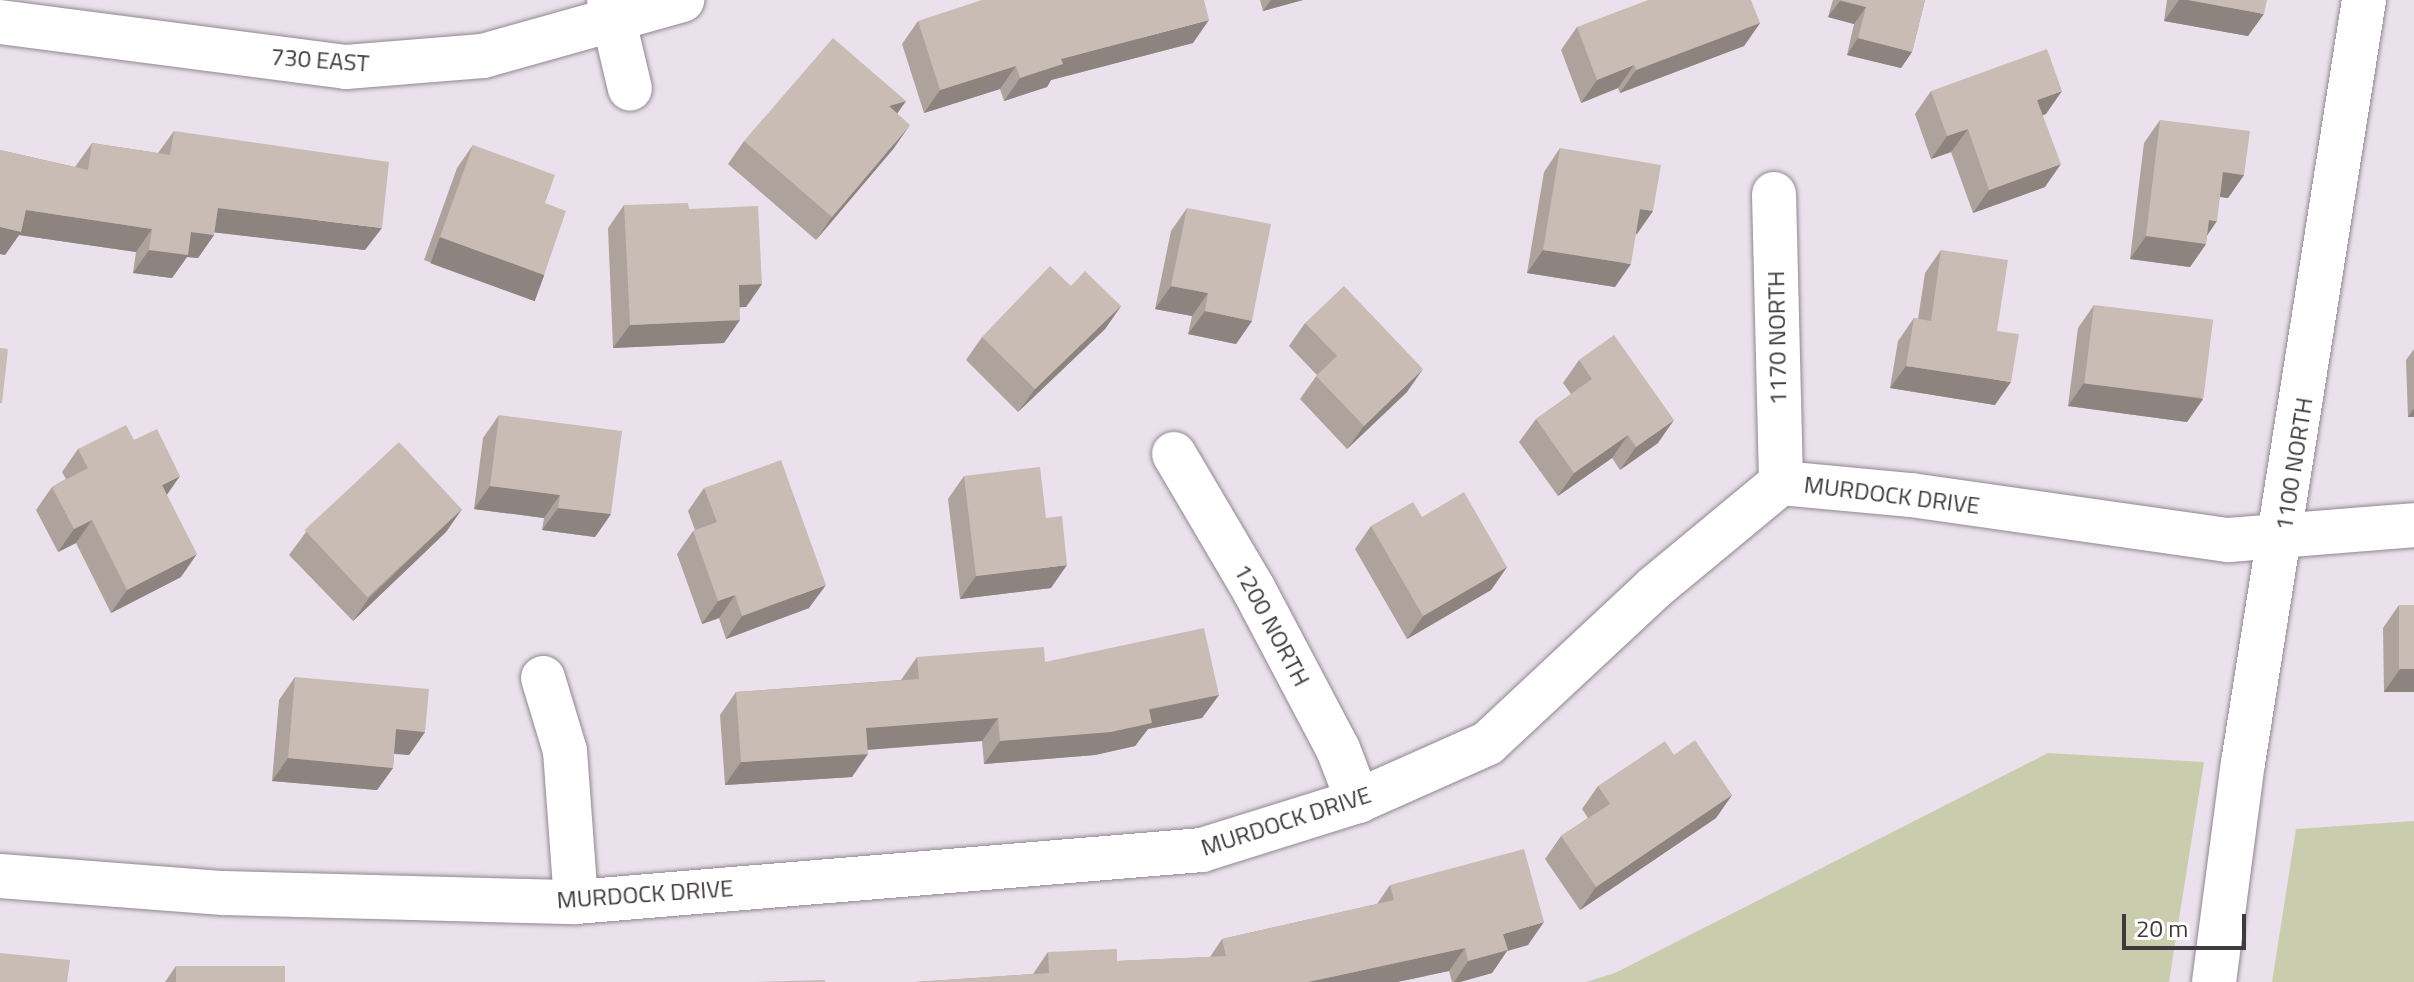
<!DOCTYPE html>
<html>
<head>
<meta charset="utf-8">
<style>
  body { margin:0 }
  #map { position:relative; width:2414px; height:982px; overflow:hidden; background:#ebe1ec; font-family:"Titillium Web",sans-serif }
  div>[style] { position:absolute }
  .green>* { inset:0; background:#caccae }
  .roads { filter:drop-shadow(0 0 2px #908791) drop-shadow(0 0 2px #908791) }
  .minor>* { height:44px; margin:-22px; padding:0 22px; transform-origin:22px; border-radius:22px; background:#fff }
  .tertiary>* { height:44px; margin:-22px; padding:0 22px; transform-origin:22px; border-radius:22px; background:#fff }
  .wall>* { inset:0; background:#ada29c }
  .shaded-wall>* { inset:0; background:#8d847f; transform-origin:0 0 }
  .building>* { inset:0; background:#c9bcb5; transform-origin:0 0 }
  span { translate:-50% -50%; white-space:nowrap; text-align:center; line-height:1.15; -webkit-text-stroke:6px #fff; paint-order:stroke }
  .street-label { font-size:24px; color:#3e3a3e }
  .scale { position:absolute; left:2122px; top:914px; width:124px; height:36px; box-sizing:border-box; border:4px solid #3e3a3e; border-top:0; padding-left:10px; font-size:24px; line-height:28px; white-space:nowrap; color:#3e3a3e; -webkit-text-stroke:6px #fff; paint-order:stroke }
</style>
</head>
<body>
<div id="map">
  <div class="green">
    <i style="clip-path:polygon(2048px 753px,2204px 762px,2169px 982px,1586px 982px,1615px 973px)"></i>
    <i style="clip-path:polygon(2414px 821px,2414px 982px,2272px 982px,2296px 829px)"></i>
  </div>
  <div class="roads">
    <div class="minor">
      <i style="left:609px;top:0;width:91px;rotate:76.7deg"></i>
      <i style="left:0;top:22px;width:349px;rotate:7.4deg"></i>
      <i style="left:346px;top:67px;width:137px;rotate:-4.6deg"></i>
      <i style="left:483px;top:56px;width:207px;rotate:-15.7deg"></i>
      <i style="left:1774px;top:194px;width:289px;rotate:88.6deg"></i>
      <i style="left:1174px;top:454px;width:156px;rotate:59.5deg"></i>
      <i style="left:1253px;top:588px;width:182px;rotate:62.2deg"></i>
      <i style="left:1338px;top:749px;width:56px;rotate:69deg"></i>
      <i style="left:543px;top:678px;width:76px;rotate:73.2deg"></i>
      <i style="left:565px;top:751px;width:151px;rotate:85.8deg"></i>
      <i style="left:0;top:876px;width:224px;rotate:4.4deg"></i>
      <i style="left:223px;top:893px;width:353px;rotate:1.5deg"></i>
      <i style="left:576px;top:902px;width:628px;rotate:-4.75deg"></i>
      <i style="left:1202px;top:850px;width:164px;rotate:-17.4deg"></i>
      <i style="left:1358px;top:801px;width:142px;rotate:-24deg"></i>
      <i style="left:1488px;top:743px;width:227px;rotate:-43deg"></i>
      <i style="left:1654px;top:588px;width:165px;rotate:-39.6deg"></i>
      <i style="left:1781px;top:483px;width:131px;rotate:5.3deg"></i>
      <i style="left:1911px;top:495px;width:321px;rotate:8.1deg"></i>
      <i style="left:2229px;top:540px;width:186px;rotate:-4.6deg"></i>
    </div>
    <div class="tertiary">
      <i style="left:2214px;top:982px;width:221px;rotate:-82.5deg"></i>
      <i style="left:2243px;top:763px;width:773px;rotate:-80.99deg"></i>
    </div>
  </div>
  <div class="wall">
    <i style="clip-path:polygon(1260px 0,1303px 0,1263px 11px)"></i>
    <i style="clip-path:polygon(1833px 0,1925px 0,1912px 52px,1901px 68px,1847px 55px,1854px 24px,1828px 17px)"></i>
    <i style="clip-path:polygon(2167px 0,2267px 0,2248px 36px,2164px 21px)"></i>
    <i style="clip-path:polygon(918px 21px,1193px 43px,1051px 80px,1047px 87px,1004px 101px,1000px 89px,924px 113px,902px 44px)"></i>
    <i style="clip-path:polygon(1760px 23px,1744px 46px,1620px 93px,1618px 88px,1581px 103px,1561px 50px,1577px 27px)"></i>
    <i style="clip-path:polygon(1931px 91px,2046px 114px,2043px 115px,2045px 187px,1973px 213px,1951px 152px,1931px 159px,1915px 114px)"></i>
    <i style="clip-path:polygon(906px 101px,897px 113px,894px 148px,816px 240px,728px 164px,744px 141px)"></i>
    <i style="clip-path:polygon(2160px 120px,2244px 175px,2228px 198px,2220px 197px,2207px 235px,2206px 244px,2190px 267px,2130px 259px,2144px 143px)"></i>
    <i style="clip-path:polygon(174px 131px,365px 250px,214px 232px,214px 235px,198px 258px,187px 257px,172px 278px,133px 273px,136px 252px,19px 235px,5px 255px,0 254px,0 150px,75px 167px,92px 143px,158px 153px)"></i>
    <i style="clip-path:polygon(473px 145px,544px 275px,528px 298px,424px 260px,457px 168px)"></i>
    <i style="clip-path:polygon(1560px 148px,1653px 211px,1636px 234px,1615px 287px,1527px 273px,1544px 172px)"></i>
    <i style="clip-path:polygon(624px 205px,762px 284px,746px 307px,740px 307px,724px 343px,613px 348px,608px 228px)"></i>
    <i style="clip-path:polygon(1187px 208px,1252px 321px,1236px 344px,1188px 334px,1192px 316px,1155px 309px,1171px 231px)"></i>
    <i style="clip-path:polygon(1941px 250px,1997px 331px,1995px 405px,1890px 388px,1898px 341px,1914px 318px,1918px 319px,1925px 273px)"></i>
    <i style="clip-path:polygon(1071px 286px,1121px 306px,1105px 329px,1018px 412px,966px 360px,982px 337px)"></i>
    <i style="clip-path:polygon(2094px 305px,2203px 399px,2187px 422px,2068px 406px,2078px 328px)"></i>
    <i style="clip-path:polygon(1305px 323px,1407px 392px,1347px 449px,1300px 399px,1317px 375px,1289px 346px)"></i>
    <i style="clip-path:polygon(2414px 349px,2414px 417px,2408px 417px,2406px 360px)"></i>
    <i style="clip-path:polygon(1579px 360px,1658px 443px,1620px 470px,1612px 458px,1558px 496px,1519px 442px,1536px 419px,1571px 394px,1563px 383px)"></i>
    <i style="clip-path:polygon(499px 415px,611px 514px,595px 537px,542px 530px,544px 518px,474px 509px,483px 438px)"></i>
    <i style="clip-path:polygon(134px 440px,167px 495px,181px 577px,111px 613px,76px 543px,58px 552px,36px 510px,52px 487px,66px 479px,62px 472px,78px 449px)"></i>
    <i style="clip-path:polygon(964px 476px,1051px 588px,960px 599px,948px 499px)"></i>
    <i style="clip-path:polygon(704px 488px,809px 608px,726px 639px,719px 618px,702px 624px,677px 554px,693px 531px,695px 530px,688px 511px)"></i>
    <i style="clip-path:polygon(462px 509px,446px 532px,353px 621px,289px 555px,306px 532px)"></i>
    <i style="clip-path:polygon(1371px 526px,1507px 567px,1491px 590px,1407px 639px,1355px 549px)"></i>
    <i style="clip-path:polygon(2399px 605px,2414px 605px,2414px 692px,2384px 692px,2383px 628px)"></i>
    <i style="clip-path:polygon(917px 657px,1045px 662px,1219px 695px,1202px 718px,1148px 729px,1135px 746px,1095px 755px,984px 764px,982px 741px,867px 750px,852px 777px,725px 785px,720px 715px,736px 692px,901px 680px)"></i>
    <i style="clip-path:polygon(295px 677px,425px 732px,409px 755px,394px 754px,393px 768px,377px 790px,272px 781px,279px 700px)"></i>
    <i style="clip-path:polygon(1674px 755px,1732px 795px,1716px 818px,1580px 910px,1545px 859px,1561px 836px,1588px 818px,1582px 809px,1598px 786px)"></i>
    <i style="clip-path:polygon(1390px 885px,1528px 945px,1507px 951px,1492px 973px,1460px 982px,1452px 982px,1449px 971px,1397px 982px,915px 982px,1033px 974px,1048px 952px,1117px 961px,1210px 957px,1222px 939px,1377px 904px)"></i>
    <i style="clip-path:polygon(176px 966px,285px 982px,165px 982px)"></i>
  </div>
  <div class="shaded-wall">
    <i style="clip-path:polygon(1271px 0,1303px 0,1263px 11px)"></i>
    <i style="clip-path:polygon(2179px 0,2188px 0,2264px 14px,2248px 36px,2164px 21px)"></i>
    <i style="clip-path:polygon(1840px 1px,1866px 7px,1854px 24px,1828px 17px)"></i>
    <i style="clip-path:polygon(1209px 20px,1193px 43px,1051px 80px,1047px 87px,1004px 101px,1020px 78px,1061px 59px)"></i>
    <i style="clip-path:polygon(1760px 23px,1744px 46px,1620px 93px,1636px 70px)"></i>
    <i style="clip-path:polygon(1858px 38px,1912px 52px,1901px 68px,1847px 55px)"></i>
    <i style="clip-path:polygon(1634px 65px,1618px 88px,1581px 103px,1597px 80px)"></i>
    <i style="clip-path:polygon(1016px 66px,1000px 89px,924px 113px,940px 90px)"></i>
    <i style="clip-path:polygon(2062px 91px,2046px 114px,2021px 123px,2037px 100px)"></i>
    <i style="clip-path:polygon(906px 101px,890px 124px,889px 106px)"></i>
    <i style="clip-path:polygon(910px 125px,894px 148px,816px 240px,832px 217px)"></i>
    <i style="clip-path:polygon(1968px 129px,1951px 152px,1931px 159px,1947px 136px)"></i>
    <i style="clip-path:polygon(2061px 164px,2045px 187px,1973px 213px,1989px 190px)"></i>
    <i style="clip-path:polygon(2223px 172px,2244px 175px,2228px 198px,2207px 195px)"></i>
    <i style="clip-path:polygon(218px 208px,382px 228px,365px 250px,202px 231px)"></i>
    <i style="clip-path:polygon(1640px 209px,1653px 211px,1637px 234px,1624px 232px)"></i>
    <i style="clip-path:polygon(26px 210px,152px 229px,136px 252px,19px 235px,5px 255px,0 254px,0 227px)"></i>
    <i style="clip-path:polygon(2209px 220px,2217px 221px,2202px 243px,2206px 244px,2190px 267px,2130px 259px,2146px 236px)"></i>
    <i style="clip-path:polygon(191px 232px,214px 235px,198px 258px,187px 257px,172px 278px,133px 273px,149px 250px)"></i>
    <i style="left:440px;top:237px;width:111px;height:28px;rotate:20deg"></i>
    <i style="clip-path:polygon(1543px 250px,1631px 264px,1615px 287px,1527px 273px)"></i>
    <i style="clip-path:polygon(762px 284px,746px 307px,723px 308px,739px 285px)"></i>
    <i style="clip-path:polygon(1171px 286px,1208px 293px,1192px 316px,1155px 309px)"></i>
    <i style="clip-path:polygon(1121px 306px,1105px 329px,1018px 412px,1035px 389px)"></i>
    <i style="clip-path:polygon(1205px 311px,1252px 321px,1236px 344px,1188px 334px)"></i>
    <i style="clip-path:polygon(740px 320px,724px 343px,613px 348px,630px 325px)"></i>
    <i style="clip-path:polygon(1906px 366px,2011px 382px,1995px 405px,1890px 388px)"></i>
    <i style="clip-path:polygon(1423px 369px,1407px 392px,1347px 449px,1364px 426px)"></i>
    <i style="clip-path:polygon(2084px 383px,2203px 399px,2187px 422px,2068px 406px)"></i>
    <i style="clip-path:polygon(2414px 408px,2414px 417px,2408px 417px)"></i>
    <i style="clip-path:polygon(1674px 420px,1658px 443px,1620px 470px,1636px 447px)"></i>
    <i style="clip-path:polygon(1628px 435px,1612px 458px,1558px 496px,1574px 473px)"></i>
    <i style="clip-path:polygon(180px 476px,164px 499px,162px 485px)"></i>
    <i style="clip-path:polygon(490px 486px,560px 495px,544px 518px,474px 509px)"></i>
    <i style="clip-path:polygon(558px 508px,611px 514px,595px 537px,542px 530px)"></i>
    <i style="clip-path:polygon(462px 509px,446px 532px,353px 621px,369px 598px)"></i>
    <i style="clip-path:polygon(92px 520px,76px 543px,58px 552px,74px 529px)"></i>
    <i style="clip-path:polygon(197px 554px,181px 577px,111px 613px,127px 590px)"></i>
    <i style="clip-path:polygon(1067px 565px,1051px 588px,960px 599px,976px 576px)"></i>
    <i style="clip-path:polygon(1507px 567px,1491px 590px,1407px 639px,1423px 616px)"></i>
    <i style="clip-path:polygon(826px 585px,809px 608px,726px 639px,742px 616px)"></i>
    <i style="clip-path:polygon(735px 595px,719px 618px,702px 624px,718px 601px)"></i>
    <i style="clip-path:polygon(2400px 669px,2414px 669px,2414px 692px,2384px 692px)"></i>
    <i style="clip-path:polygon(1219px 695px,1202px 718px,1148px 729px,1135px 746px,1095px 755px,984px 764px,1000px 741px)"></i>
    <i style="clip-path:polygon(998px 718px,982px 741px,850px 751px,866px 728px)"></i>
    <i style="clip-path:polygon(396px 729px,425px 732px,409px 755px,380px 752px)"></i>
    <i style="clip-path:polygon(868px 754px,852px 777px,725px 785px,741px 762px)"></i>
    <i style="clip-path:polygon(288px 758px,393px 768px,377px 790px,272px 781px)"></i>
    <i style="clip-path:polygon(1732px 795px,1716px 818px,1580px 910px,1596px 887px)"></i>
    <i style="clip-path:polygon(1544px 922px,1528px 945px,1507px 951px,1492px 973px,1460px 982px,1454px 982px,1468px 961px,1503px 934px)"></i>
    <i style="clip-path:polygon(1465px 948px,1449px 971px,1397px 982px,1308px 982px)"></i>
  </div>
  <div class="building">
    <i style="clip-path:polygon(982px 0,1204px 0,1209px 20px,1061px 59px,1063px 64px,1020px 78px,1016px 66px,940px 90px,918px 21px)"></i>
    <i style="clip-path:polygon(1648px 0,1751px 0,1760px 23px,1636px 70px,1634px 65px,1597px 80px,1577px 27px)"></i>
    <i style="clip-path:polygon(1840px 0,1925px 0,1912px 52px,1858px 38px,1866px 7px)"></i>
    <i style="clip-path:polygon(2188px 0,2267px 0,2264px 14px)"></i>
    <i style="clip-path:polygon(833px 38px,906px 101px,889px 106px,910px 125px,832px 217px,744px 141px)"></i>
    <i style="clip-path:polygon(2047px 49px,2062px 91px,2037px 100px,2061px 164px,1989px 190px,1968px 129px,1947px 136px,1931px 91px)"></i>
    <i style="clip-path:polygon(2160px 120px,2250px 131px,2244px 175px,2223px 172px,2217px 221px,2209px 220px,2206px 244px,2146px 236px)"></i>
    <i style="clip-path:polygon(174px 131px,389px 162px,382px 228px,218px 208px,214px 235px,191px 232px,188px 255px,149px 250px,152px 229px,26px 210px,21px 232px,0 227px,0 150px,88px 170px,92px 143px,170px 155px)"></i>
    <i style="clip-path:polygon(473px 145px,555px 175px,545px 203px,566px 211px,544px 275px,440px 237px)"></i>
    <i style="clip-path:polygon(1560px 148px,1661px 165px,1653px 211px,1640px 209px,1631px 264px,1543px 250px)"></i>
    <i style="clip-path:polygon(688px 203px,689px 209px,758px 206px,762px 284px,739px 285px,740px 320px,630px 325px,624px 205px)"></i>
    <i style="clip-path:polygon(1187px 208px,1271px 224px,1252px 321px,1205px 311px,1208px 293px,1171px 286px)"></i>
    <i style="clip-path:polygon(1941px 250px,2008px 260px,1997px 331px,2019px 334px,2011px 382px,1906px 366px,1914px 318px,1931px 321px)"></i>
    <i style="clip-path:polygon(1050px 266px,1071px 286px,1085px 271px,1121px 306px,1035px 389px,982px 337px)"></i>
    <i style="clip-path:polygon(1344px 286px,1423px 369px,1364px 426px,1316px 376px,1337px 356px,1305px 323px)"></i>
    <i style="left:2094px;top:305px;width:120px;height:79px;rotate:7deg"></i>
    <i style="clip-path:polygon(1614px 335px,1674px 420px,1636px 447px,1628px 435px,1574px 473px,1536px 419px,1592px 379px,1579px 360px)"></i>
    <i style="clip-path:polygon(0 348px,8px 349px,2px 403px,0 403px)"></i>
    <i style="clip-path:polygon(499px 415px,622px 431px,611px 514px,558px 508px,560px 495px,490px 486px)"></i>
    <i style="clip-path:polygon(126px 425px,134px 440px,157px 429px,180px 476px,162px 485px,197px 554px,127px 590px,92px 520px,74px 529px,52px 487px,88px 468px,78px 449px)"></i>
    <i style="left:399px;top:442px;width:92px;height:129px;rotate:47deg"></i>
    <i style="clip-path:polygon(781px 460px,826px 585px,742px 616px,735px 595px,718px 601px,693px 531px,717px 522px,704px 488px)"></i>
    <i style="clip-path:polygon(1040px 467px,1046px 518px,1062px 516px,1067px 565px,976px 576px,964px 476px)"></i>
    <i style="clip-path:polygon(1464px 492px,1507px 567px,1423px 616px,1371px 526px,1413px 502px,1422px 517px)"></i>
    <i style="left:2399px;top:605px;width:15px;height:64px"></i>
    <i style="clip-path:polygon(1204px 628px,1219px 695px,1149px 709px,1152px 723px,1111px 732px,1000px 741px,998px 718px,866px 728px,868px 754px,741px 762px,736px 692px,919px 679px,917px 657px,1044px 647px,1045px 662px)"></i>
    <i style="clip-path:polygon(295px 677px,429px 689px,425px 732px,396px 729px,393px 768px,288px 758px)"></i>
    <i style="clip-path:polygon(1695px 740px,1732px 795px,1596px 887px,1561px 836px,1610px 804px,1598px 786px,1665px 741px,1674px 755px)"></i>
    <i style="clip-path:polygon(1524px 849px,1544px 922px,1503px 934px,1508px 950px,1468px 961px,1465px 948px,1308px 982px,915px 982px,1049px 973px,1048px 952px,1117px 949px,1117px 961px,1226px 956px,1222px 939px,1394px 900px,1390px 885px)"></i>
    <i style="clip-path:polygon(0 953px,70px 960px,67px 982px,0 982px)"></i>
    <i style="left:176px;top:966px;width:109px;height:16px"></i>
    <i style="clip-path:polygon(825px 980px,825px 982px,757px 982px)"></i>
  </div>
  <div class="street-label">
    <span style="left:320px;top:60px;rotate:4deg">730 EAST</span>
    <span style="left:1777px;top:338px;rotate:-91deg">1170 NORTH</span>
    <span style="left:2294px;top:464px;rotate:-81deg">1100 NORTH</span>
    <span style="left:1892px;top:495px;rotate:7deg">MURDOCK DRIVE</span>
    <span style="left:1272px;top:625px;rotate:62deg">1200 NORTH</span>
    <span style="left:1286px;top:821px;rotate:-18deg">MURDOCK DRIVE</span>
    <span style="left:645px;top:894px;rotate:-4deg">MURDOCK DRIVE</span>
  </div>
  <div class="scale">20 m</div>
</div>
</body>
</html>
